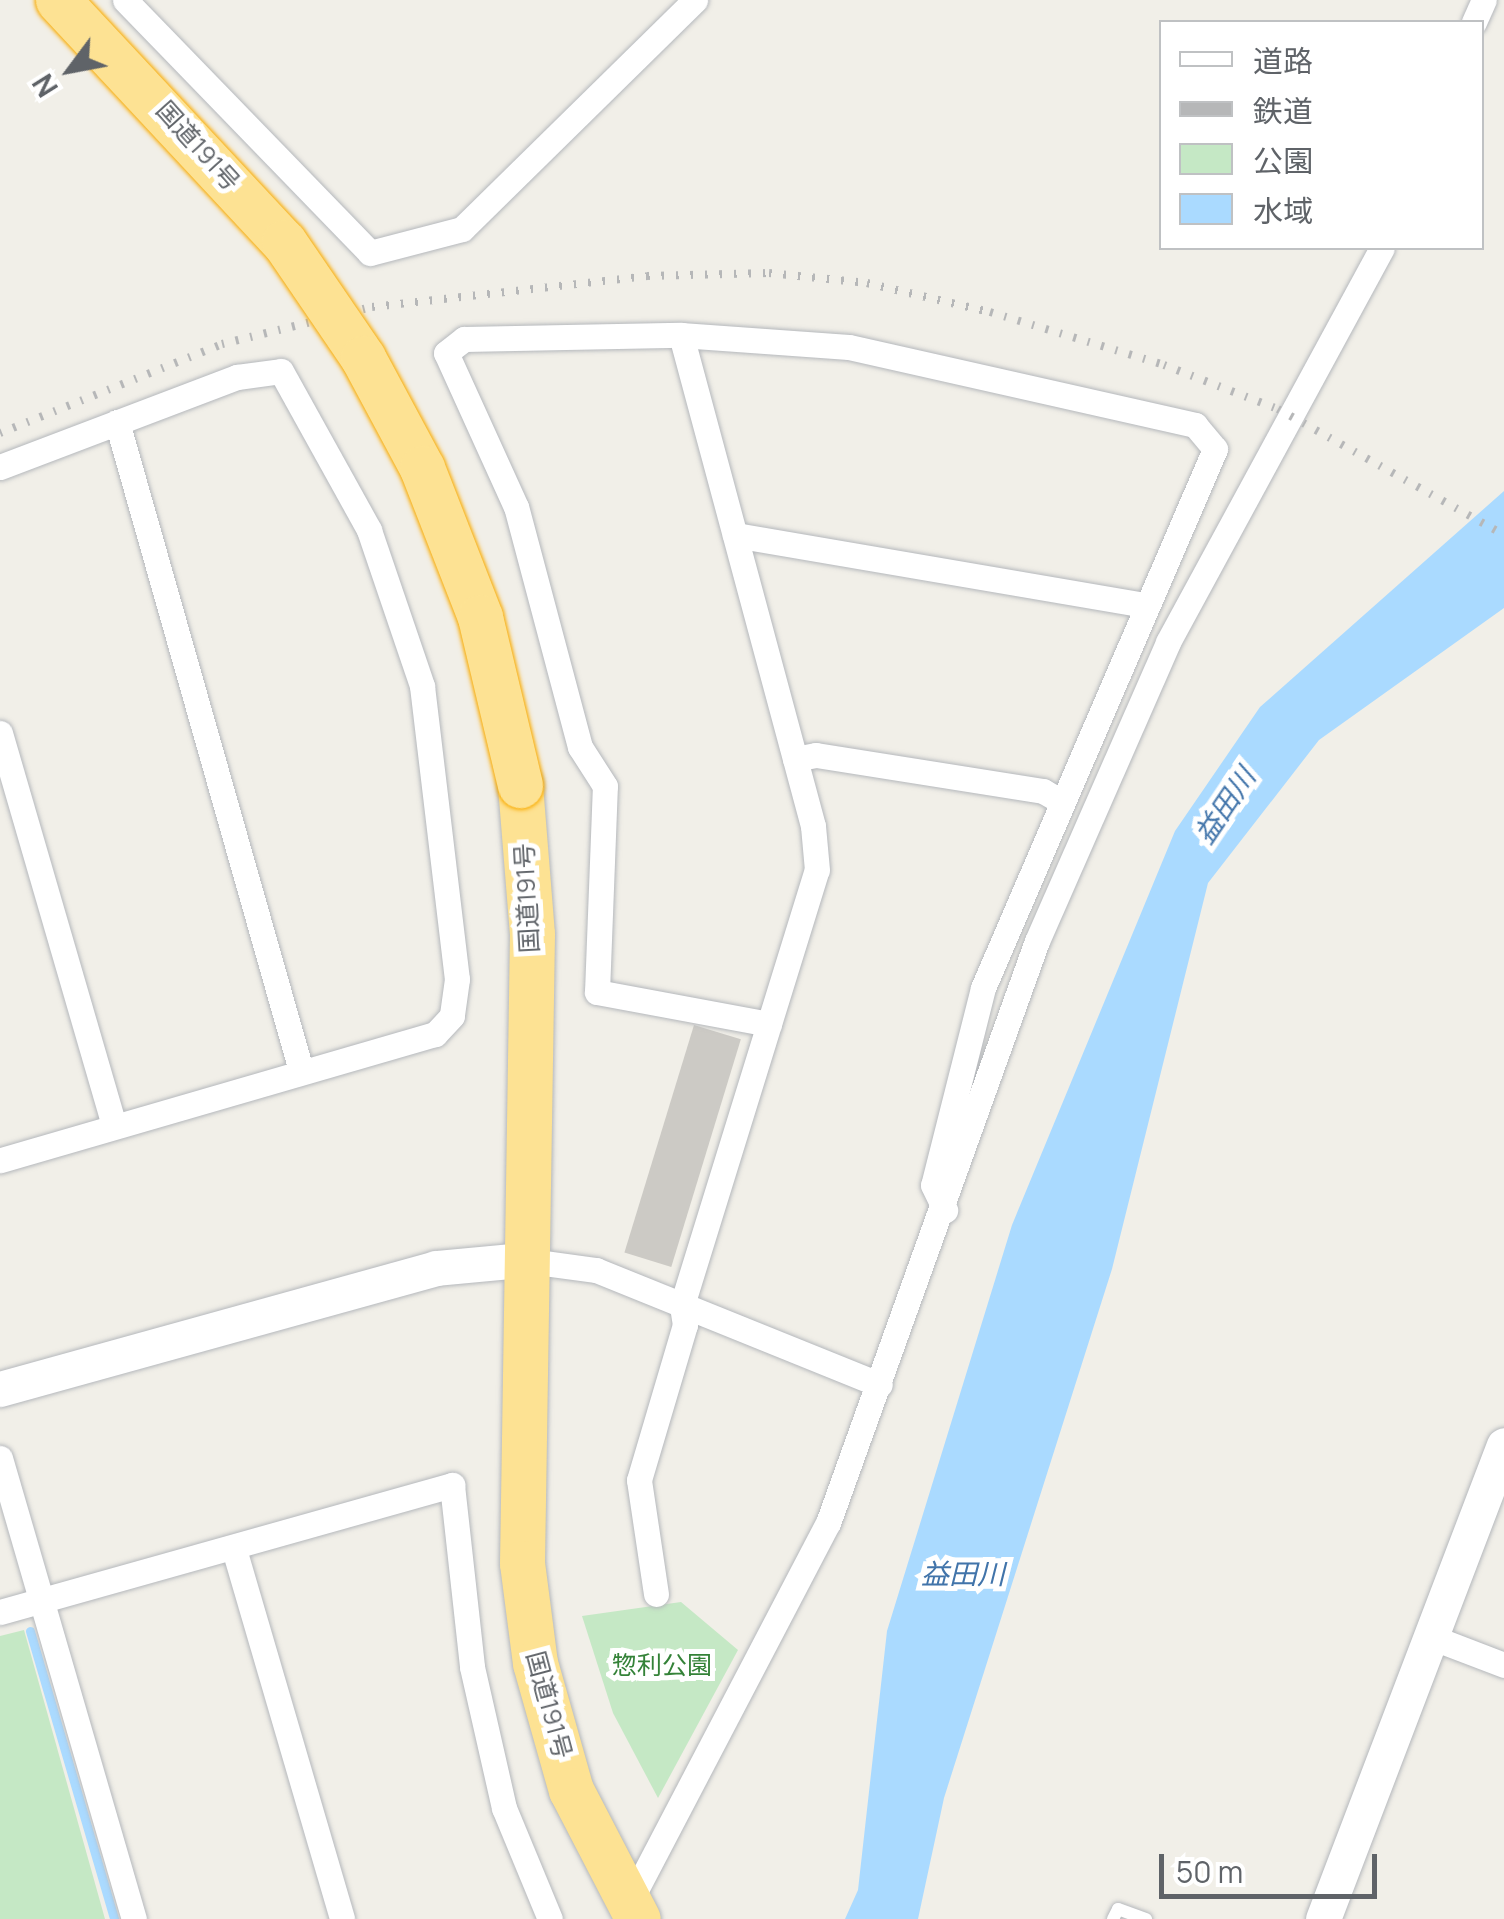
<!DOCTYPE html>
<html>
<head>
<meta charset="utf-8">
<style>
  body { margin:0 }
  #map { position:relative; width:1504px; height:1919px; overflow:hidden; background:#f1efe8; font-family:Manrope,"Noto Sans JP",sans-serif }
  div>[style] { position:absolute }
  .green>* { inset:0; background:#c5e8c5 }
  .water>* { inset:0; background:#aadaff }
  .stream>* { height:9px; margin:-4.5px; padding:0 4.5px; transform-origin:4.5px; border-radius:4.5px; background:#aadaff }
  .building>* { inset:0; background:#cccac5; transform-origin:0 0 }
  .roads { filter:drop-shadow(0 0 2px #b5b8bc) drop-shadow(0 0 2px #b5b8bc) }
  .lane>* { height:12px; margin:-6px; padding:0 6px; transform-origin:6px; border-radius:6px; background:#fff }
  .street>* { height:25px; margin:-12.5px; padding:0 12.5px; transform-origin:12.5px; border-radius:12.5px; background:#fff }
  .secondary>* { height:35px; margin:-17.5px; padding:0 17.5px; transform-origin:17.5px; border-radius:17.5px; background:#fff }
  .highway>* { height:45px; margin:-22.5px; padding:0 22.5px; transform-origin:22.5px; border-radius:22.5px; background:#fde293 }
  .rail>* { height:8px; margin-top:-4px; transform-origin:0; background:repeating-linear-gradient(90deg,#b6b7b8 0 2.5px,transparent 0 14.5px) }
  .bridges { filter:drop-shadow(0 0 2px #f9ab00) drop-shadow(0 0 2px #f9ab00) }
  .highway-bridge>* { height:45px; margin:-22.5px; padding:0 22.5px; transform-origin:22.5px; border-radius:22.5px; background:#fde293 }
  span { translate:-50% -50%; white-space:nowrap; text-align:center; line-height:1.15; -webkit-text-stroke:10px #fff; paint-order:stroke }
  .street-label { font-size:25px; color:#5f6368 }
  .park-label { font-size:25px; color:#348238 }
  .water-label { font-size:28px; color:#4174aa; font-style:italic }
  .legend { position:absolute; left:1159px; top:20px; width:325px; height:230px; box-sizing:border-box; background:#fff; border:2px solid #bfc1c3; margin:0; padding:12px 18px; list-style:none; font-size:30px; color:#5f6368 }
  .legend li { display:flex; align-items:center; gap:20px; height:50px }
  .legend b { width:50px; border:2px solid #bfc1c3 }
  .north { position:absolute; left:20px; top:20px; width:100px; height:100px; -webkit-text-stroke:8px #fff; paint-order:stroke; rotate:238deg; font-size:28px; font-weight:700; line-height:40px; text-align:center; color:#5f6368 }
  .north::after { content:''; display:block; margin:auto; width:35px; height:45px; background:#5f6368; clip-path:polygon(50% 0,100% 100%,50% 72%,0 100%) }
  .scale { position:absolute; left:1159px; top:1854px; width:218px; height:45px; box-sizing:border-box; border:5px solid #5f6368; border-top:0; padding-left:12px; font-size:30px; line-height:35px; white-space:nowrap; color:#5f6368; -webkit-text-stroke:8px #fff; paint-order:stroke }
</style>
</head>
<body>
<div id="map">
  <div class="green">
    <i style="clip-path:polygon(681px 1602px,738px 1650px,658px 1798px,613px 1713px,582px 1616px)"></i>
    <i style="clip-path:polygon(24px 1630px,105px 1919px,0 1919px,0 1636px)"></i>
  </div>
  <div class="water">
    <i style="clip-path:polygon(1504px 491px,1504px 608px,1319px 740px,1208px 883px,1112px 1269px,944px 1798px,918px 1919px,845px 1919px,858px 1890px,887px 1631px,1012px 1225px,1175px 831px,1260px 707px)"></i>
  </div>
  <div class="stream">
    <i style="left:30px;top:1631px;width:300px;rotate:73.7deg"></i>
  </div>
  <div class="building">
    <i style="left:694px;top:1025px;width:49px;height:238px;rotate:17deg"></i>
  </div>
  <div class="roads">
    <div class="lane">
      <i style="left:1113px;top:1919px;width:11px;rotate:-63deg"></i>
      <i style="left:1118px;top:1909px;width:30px;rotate:20deg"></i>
    </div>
    <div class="street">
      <i style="left:125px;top:0;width:352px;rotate:45.9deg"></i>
      <i style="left:370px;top:253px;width:95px;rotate:-14.6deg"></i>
      <i style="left:462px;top:229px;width:327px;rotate:-44.5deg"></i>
      <i style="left:1474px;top:22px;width:24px;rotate:-66deg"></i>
      <i style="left:117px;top:422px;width:670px;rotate:74.16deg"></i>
      <i style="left:0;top:467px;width:254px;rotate:-20.8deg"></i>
      <i style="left:237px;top:377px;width:44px;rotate:-7.8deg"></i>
      <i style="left:281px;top:371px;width:182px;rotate:61deg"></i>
      <i style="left:369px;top:530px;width:165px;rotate:71.2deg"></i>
      <i style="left:422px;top:686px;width:295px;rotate:83.2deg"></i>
      <i style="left:457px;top:979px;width:37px;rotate:98deg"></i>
      <i style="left:452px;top:1016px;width:25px;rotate:133deg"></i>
      <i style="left:435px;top:1034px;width:453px;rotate:163.8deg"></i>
      <i style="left:735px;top:535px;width:415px;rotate:9.7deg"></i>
      <i style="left:0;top:733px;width:406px;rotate:73.8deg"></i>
      <i style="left:795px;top:759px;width:21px;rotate:-11deg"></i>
      <i style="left:816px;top:755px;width:230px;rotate:9deg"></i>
      <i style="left:1043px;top:791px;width:20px;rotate:30deg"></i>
      <i style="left:769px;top:1024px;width:175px;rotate:-169.5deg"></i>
      <i style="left:597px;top:992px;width:206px;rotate:-87.8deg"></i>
      <i style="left:605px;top:786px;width:46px;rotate:-122.7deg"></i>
      <i style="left:580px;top:747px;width:248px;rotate:-104.9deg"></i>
      <i style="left:516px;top:507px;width:169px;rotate:-114.4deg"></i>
      <i style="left:446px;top:353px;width:23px;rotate:-38deg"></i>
      <i style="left:464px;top:339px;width:217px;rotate:-1.1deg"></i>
      <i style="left:681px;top:335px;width:168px;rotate:4.1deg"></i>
      <i style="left:849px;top:347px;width:355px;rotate:12.7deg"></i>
      <i style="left:1195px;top:425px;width:31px;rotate:50deg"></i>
      <i style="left:1215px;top:449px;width:587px;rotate:113.29deg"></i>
      <i style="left:983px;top:988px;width:203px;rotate:104.2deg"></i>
      <i style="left:933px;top:1185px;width:28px;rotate:64deg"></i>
      <i style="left:522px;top:1260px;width:75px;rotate:7.7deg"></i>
      <i style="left:596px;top:1270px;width:306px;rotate:22deg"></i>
      <i style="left:0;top:1458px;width:480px;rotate:73.8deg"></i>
      <i style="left:234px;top:1549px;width:385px;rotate:73.7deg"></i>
      <i style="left:656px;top:1594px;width:115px;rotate:-98.5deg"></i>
      <i style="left:639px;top:1480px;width:162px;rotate:-73.5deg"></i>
      <i style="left:685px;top:1325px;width:20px;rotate:-99deg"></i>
      <i style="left:682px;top:1305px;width:455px;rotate:-72.8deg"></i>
      <i style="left:817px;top:870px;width:44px;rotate:-95.2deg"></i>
      <i style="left:813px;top:826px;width:508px;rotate:-105.05deg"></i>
      <i style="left:0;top:1612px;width:470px;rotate:-15.7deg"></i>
      <i style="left:452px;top:1485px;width:183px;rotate:83.7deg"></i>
      <i style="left:472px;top:1667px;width:145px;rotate:77.2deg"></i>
      <i style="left:504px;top:1808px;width:120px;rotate:67.5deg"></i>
      <i style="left:1431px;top:1637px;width:78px;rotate:21deg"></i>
      <i style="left:626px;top:1909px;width:436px;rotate:-62.4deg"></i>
      <i style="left:828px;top:1523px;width:618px;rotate:-70.25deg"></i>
      <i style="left:1037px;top:941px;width:326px;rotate:-66.3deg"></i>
      <i style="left:1168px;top:642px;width:448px;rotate:-61.5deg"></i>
    </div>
    <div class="secondary">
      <i style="left:0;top:1389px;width:452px;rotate:-15.5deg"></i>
      <i style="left:436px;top:1268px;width:86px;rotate:-5.3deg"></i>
      <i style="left:1323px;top:1919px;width:507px;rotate:-69.1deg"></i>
    </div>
    <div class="highway">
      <i style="left:520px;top:785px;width:149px;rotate:85.4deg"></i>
      <i style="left:532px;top:934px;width:629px;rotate:90.91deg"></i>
      <i style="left:522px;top:1563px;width:101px;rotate:82.6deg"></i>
      <i style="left:535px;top:1663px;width:132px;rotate:74.2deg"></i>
      <i style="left:571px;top:1790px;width:145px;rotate:62.6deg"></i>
    </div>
  </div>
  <div class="rail">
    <i style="left:0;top:433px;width:239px;rotate:-21.8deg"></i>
    <i style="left:222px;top:344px;width:154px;rotate:-13.9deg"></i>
    <i style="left:372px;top:307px;width:277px;rotate:-6.4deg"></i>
    <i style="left:647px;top:276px;width:122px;rotate:-1.4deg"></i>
    <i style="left:769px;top:273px;width:99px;rotate:5.8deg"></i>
    <i style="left:867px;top:283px;width:126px;rotate:13.3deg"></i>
    <i style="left:990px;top:312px;width:182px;rotate:16.9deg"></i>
    <i style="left:1164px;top:365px;width:122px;rotate:21.1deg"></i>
    <i style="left:1278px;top:409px;width:259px;rotate:29.1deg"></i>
  </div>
  <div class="bridges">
    <div class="highway-bridge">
      <i style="left:58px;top:0;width:331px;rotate:47deg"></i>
      <i style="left:284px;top:242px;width:140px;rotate:55.7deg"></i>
      <i style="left:363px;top:358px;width:125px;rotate:61.8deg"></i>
      <i style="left:422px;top:468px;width:160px;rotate:68.7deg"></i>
      <i style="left:480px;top:617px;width:173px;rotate:76.6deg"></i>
    </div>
  </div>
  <div class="street-label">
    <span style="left:198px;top:146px;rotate:48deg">国道191号</span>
    <span style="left:527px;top:898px;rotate:-93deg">国道191号</span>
    <span style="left:549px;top:1705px;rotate:75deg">国道191号</span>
  </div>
  <div class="park-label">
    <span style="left:662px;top:1665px">惣利公園</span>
  </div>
  <div class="water-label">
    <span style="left:1224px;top:805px;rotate:-56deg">益田川</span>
    <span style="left:963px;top:1573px">益田川</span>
  </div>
  <ul class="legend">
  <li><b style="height:12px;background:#fff"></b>道路</li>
  <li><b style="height:12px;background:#b6b7b8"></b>鉄道</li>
  <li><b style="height:28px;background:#c5e8c5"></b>公園</li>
  <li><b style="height:28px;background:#aadaff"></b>水域</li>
  </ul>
  <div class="north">N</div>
  <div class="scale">50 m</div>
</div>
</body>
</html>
